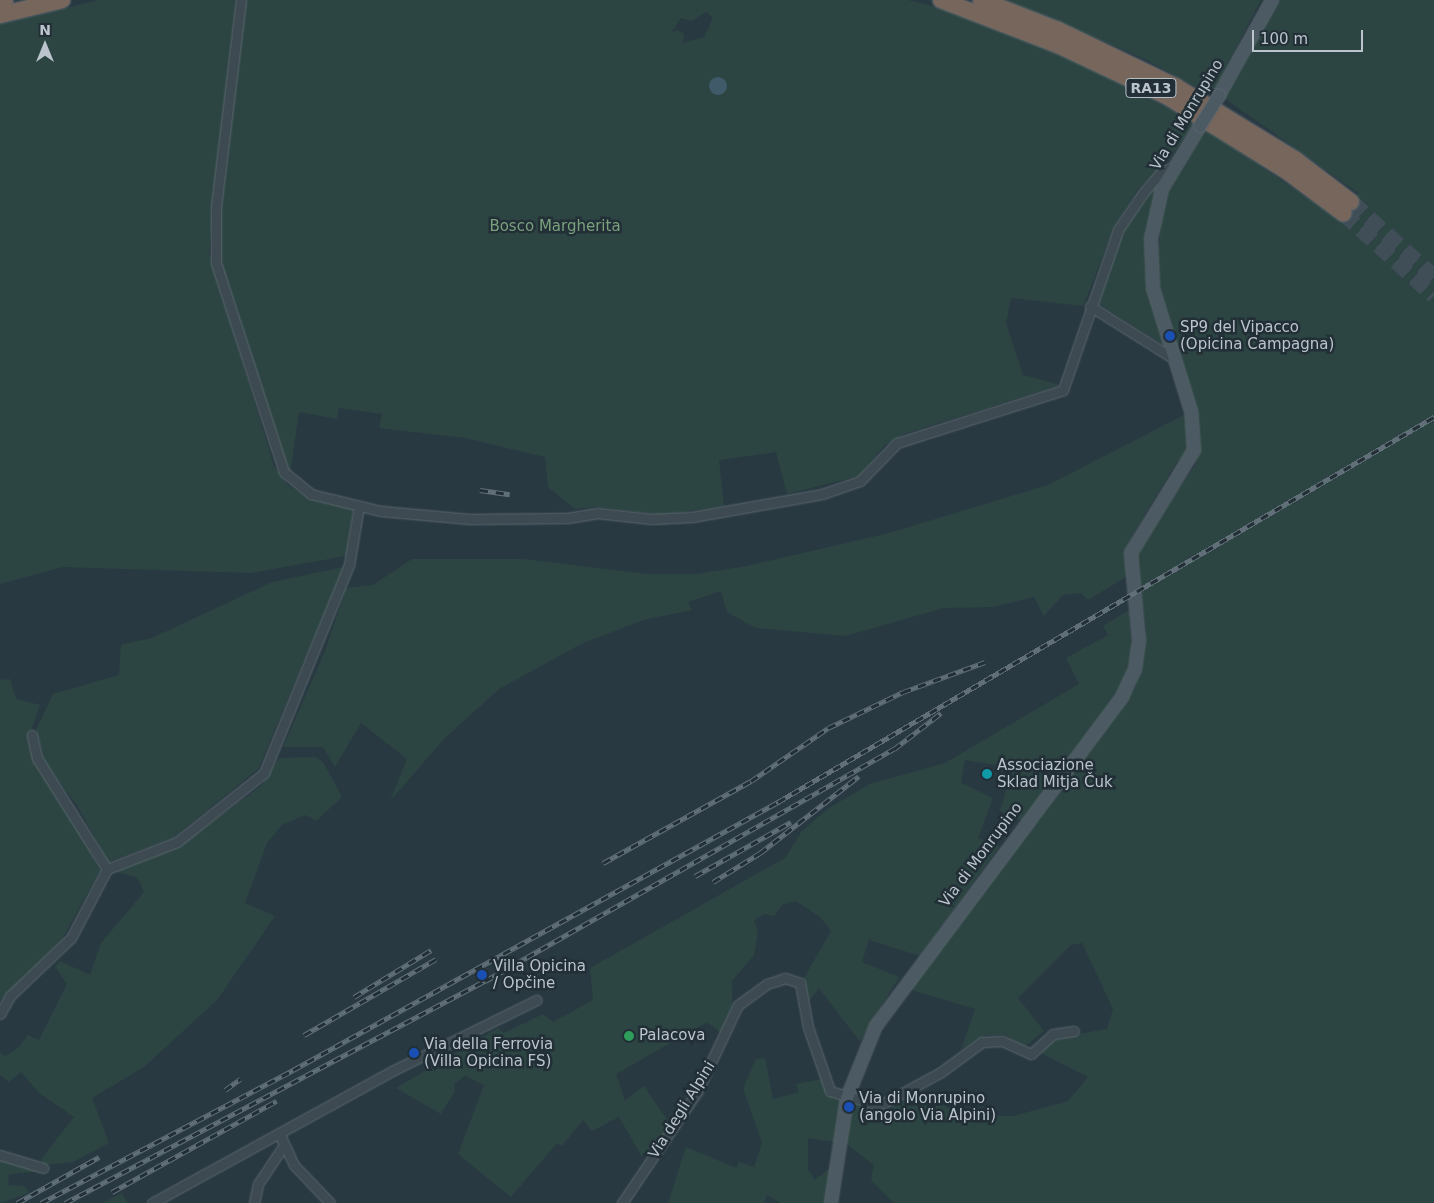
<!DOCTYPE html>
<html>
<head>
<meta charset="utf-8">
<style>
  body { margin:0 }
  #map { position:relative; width:1434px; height:1203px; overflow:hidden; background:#293942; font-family:"DejaVu Sans",sans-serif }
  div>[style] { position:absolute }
  .green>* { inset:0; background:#2c4542 }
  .water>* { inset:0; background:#405a6a }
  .round { border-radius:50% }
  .motorway-tunnel>* { height:16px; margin-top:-8px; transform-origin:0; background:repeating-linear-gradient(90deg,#3f4e57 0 16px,transparent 0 24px) }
  .roads { filter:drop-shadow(0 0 1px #5c676f) drop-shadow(0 0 1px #5c676f) }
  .minor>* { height:9px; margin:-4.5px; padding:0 4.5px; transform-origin:4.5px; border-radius:4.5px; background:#3d4a52 }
  .secondary>* { height:12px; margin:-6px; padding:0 6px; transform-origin:6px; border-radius:6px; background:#4c5a64 }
  .motorway>* { height:16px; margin:-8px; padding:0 8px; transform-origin:8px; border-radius:8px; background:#77665b }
  .rail>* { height:4.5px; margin-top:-2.25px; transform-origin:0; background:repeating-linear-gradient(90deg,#222f37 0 8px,#606f78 0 16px); box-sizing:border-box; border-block:1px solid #606f78 }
  .bridges { filter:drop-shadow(0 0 1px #5c676f) drop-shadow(0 0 1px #5c676f) }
  .secondary-bridge>* { height:12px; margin:-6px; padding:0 6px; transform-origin:6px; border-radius:6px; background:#4c5a64 }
  .dots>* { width:14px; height:14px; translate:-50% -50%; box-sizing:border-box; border:2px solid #222f37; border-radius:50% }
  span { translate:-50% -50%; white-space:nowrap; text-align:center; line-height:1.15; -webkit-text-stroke:5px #222f37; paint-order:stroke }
  .shield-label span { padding:1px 4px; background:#222f37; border:1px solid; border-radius:4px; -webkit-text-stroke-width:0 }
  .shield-label { font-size:14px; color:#bbc4cc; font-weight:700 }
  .street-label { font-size:15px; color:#bbc4cc }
  .park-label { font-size:15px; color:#7aa07c }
  .poi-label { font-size:15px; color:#bbc4cc }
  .left { translate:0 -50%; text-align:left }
  .north { position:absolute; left:20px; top:20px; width:50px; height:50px; -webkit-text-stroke:4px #222f37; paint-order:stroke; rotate:0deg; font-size:14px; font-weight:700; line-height:20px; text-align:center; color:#bbc4cc }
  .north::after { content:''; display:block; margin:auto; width:18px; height:22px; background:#bbc4cc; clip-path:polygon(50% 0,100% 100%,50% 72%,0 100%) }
  .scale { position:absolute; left:1252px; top:30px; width:111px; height:22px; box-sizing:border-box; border:2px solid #bbc4cc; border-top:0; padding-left:6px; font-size:15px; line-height:18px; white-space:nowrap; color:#bbc4cc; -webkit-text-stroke:4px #222f37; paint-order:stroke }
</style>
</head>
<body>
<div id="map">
  <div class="green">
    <i style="clip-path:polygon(99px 0,236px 0,209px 251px,274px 466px,288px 485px,308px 498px,353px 509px,346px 556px,251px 573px,63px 567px,0 584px,0 24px)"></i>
    <i style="clip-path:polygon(evenodd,244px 0,908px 0,945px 9px,1080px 62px,1195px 122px,1168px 161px,1138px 189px,1114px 228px,1083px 306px,1011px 298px,1006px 323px,1023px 375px,1060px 385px,904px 434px,884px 446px,859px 476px,787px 494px,776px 452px,719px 460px,724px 506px,663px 515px,597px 507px,575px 509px,548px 487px,545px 457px,465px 438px,379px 428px,382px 414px,339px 408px,337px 419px,299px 412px,290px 474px,261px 402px,217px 250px,244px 0,706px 12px,713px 18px,704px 37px,683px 43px,684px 34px,677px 30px,671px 33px,681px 18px,691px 21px,706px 12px)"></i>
    <i style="clip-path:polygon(1005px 0,1261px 0,1213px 92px,1206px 88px,1203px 91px,1145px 59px)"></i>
    <i style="clip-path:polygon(1277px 0,1434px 0,1434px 1203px,894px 1203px,871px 1180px,874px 1165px,845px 1143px,852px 1105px,890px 1108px,918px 1092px,964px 1116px,1013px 1116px,1068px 1101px,1088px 1077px,1039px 1052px,1055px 1038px,1107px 1029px,1113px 1009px,1082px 943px,1071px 945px,1018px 998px,1044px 1031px,1024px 1047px,1005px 1035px,986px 1035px,961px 1050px,975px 1009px,908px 989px,1136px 686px,1146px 629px,1136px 559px,1146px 535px,1196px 464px,1200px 443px,1197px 410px,1156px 286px,1162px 205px,1177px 167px,1206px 129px,1339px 219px,1358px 193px,1224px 98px)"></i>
    <i style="clip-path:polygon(1164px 174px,1148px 241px,1168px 348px,1099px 304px,1108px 264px,1131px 210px)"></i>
    <i style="clip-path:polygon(1186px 414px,1189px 450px,1176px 463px,1135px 531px,1127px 547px,1126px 577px,1088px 600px,1081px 593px,1063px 595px,1044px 616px,1034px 597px,993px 607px,944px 608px,846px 636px,756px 628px,727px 612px,721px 591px,688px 602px,692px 610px,643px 620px,581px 644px,499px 689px,444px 739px,390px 801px,407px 759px,361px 723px,335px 767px,323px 747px,283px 747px,325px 651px,346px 588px,373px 585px,412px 559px,524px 559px,647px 574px,697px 574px,747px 566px,889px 533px,1048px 485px)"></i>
    <i style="clip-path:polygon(344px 567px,258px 769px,173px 838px,108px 862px,77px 805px,45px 763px,36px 730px,53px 694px,119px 675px,121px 645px,152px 638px,272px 582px)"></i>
    <i style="clip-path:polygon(1129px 610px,1132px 654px,1120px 691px,1022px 821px,1000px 811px,1013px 768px,965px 760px,961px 783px,993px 798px,978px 838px,1000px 846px,920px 956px,869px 940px,862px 962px,899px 977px,860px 1042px,819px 988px,809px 1001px,804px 978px,831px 931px,820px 917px,796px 901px,782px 905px,774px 916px,765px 914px,754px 920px,758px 933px,754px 955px,732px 981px,732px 1005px,721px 1033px,707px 1022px,616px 1074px,625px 1100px,644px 1086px,672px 1127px,642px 1157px,619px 1117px,592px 1131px,583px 1120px,562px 1146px,557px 1143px,511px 1197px,458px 1154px,484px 1085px,465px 1076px,454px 1084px,455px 1091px,441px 1114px,396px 1088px,498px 1028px,504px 1033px,543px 1014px,553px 1022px,593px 1000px,590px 968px,785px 858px,802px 831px,829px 808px,870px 784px,945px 763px,1079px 684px,1066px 658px,1108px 635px,1103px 626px)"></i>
    <i style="clip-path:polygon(10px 679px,16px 699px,40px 705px,28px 740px,36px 764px,69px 811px,100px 871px,62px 939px,0 1001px,0 680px)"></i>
    <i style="clip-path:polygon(315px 757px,323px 762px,342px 797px,316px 821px,305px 815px,282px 825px,267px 843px,245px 903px,275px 916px,217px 1000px,144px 1067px,92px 1098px,109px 1143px,73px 1162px,44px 1165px,41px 1159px,74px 1117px,39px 1093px,21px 1072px,9px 1082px,0 1075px,0 1052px,5px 1056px,18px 1048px,28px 1035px,39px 1040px,67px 984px,55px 967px,60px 961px,90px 975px,101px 943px,144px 892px,137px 877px,112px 871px,179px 846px,261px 786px,279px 758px)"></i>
    <i style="clip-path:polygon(765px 1058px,773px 1099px,799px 1092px,796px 1084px,822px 1079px,829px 1095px,841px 1101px,835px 1142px,808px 1138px,808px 1169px,815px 1180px,831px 1167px,825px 1203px,781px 1203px,767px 1195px,764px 1203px,668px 1203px,686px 1147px,736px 1168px,739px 1162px,754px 1167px,762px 1143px,743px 1088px,756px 1059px)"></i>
    <i style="clip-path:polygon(0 1159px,45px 1171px,9px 1174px,8px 1185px,24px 1186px,29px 1193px,0 1203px)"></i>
    <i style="clip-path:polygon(122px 1193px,127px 1203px,103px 1203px)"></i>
  </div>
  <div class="water">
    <i class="round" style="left:709px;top:77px;width:18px;height:18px"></i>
  </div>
  <div class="motorway-tunnel">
    <i style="left:1351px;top:202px;width:112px;rotate:42.1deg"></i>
    <i style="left:1343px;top:213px;width:123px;rotate:42.4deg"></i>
  </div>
  <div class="roads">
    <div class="minor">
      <i style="left:241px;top:0;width:209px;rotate:96.9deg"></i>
      <i style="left:216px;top:207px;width:56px;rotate:90deg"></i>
      <i style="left:216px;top:263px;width:220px;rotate:72deg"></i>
      <i style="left:284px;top:472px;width:35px;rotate:39deg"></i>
      <i style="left:311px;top:494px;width:72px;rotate:13.7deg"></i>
      <i style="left:381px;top:511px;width:89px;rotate:5.1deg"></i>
      <i style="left:470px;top:519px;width:97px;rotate:-0.6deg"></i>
      <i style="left:567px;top:518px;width:30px;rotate:-9deg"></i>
      <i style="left:597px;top:513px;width:55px;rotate:6.2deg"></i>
      <i style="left:652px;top:519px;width:40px;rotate:-2.9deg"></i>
      <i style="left:692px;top:517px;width:132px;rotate:-10deg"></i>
      <i style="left:822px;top:494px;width:40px;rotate:-18.9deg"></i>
      <i style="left:860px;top:481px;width:53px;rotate:-45.8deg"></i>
      <i style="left:897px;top:443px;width:174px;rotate:-17.7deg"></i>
      <i style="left:1063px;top:390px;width:169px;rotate:-71deg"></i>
      <i style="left:1118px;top:230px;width:45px;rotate:-56deg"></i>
      <i style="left:1143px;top:193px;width:29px;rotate:-49deg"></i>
      <i style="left:1162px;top:171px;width:9px;rotate:-18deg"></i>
      <i style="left:1090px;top:306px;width:99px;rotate:32.2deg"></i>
      <i style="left:32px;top:735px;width:24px;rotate:78deg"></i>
      <i style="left:37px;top:758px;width:131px;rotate:57.8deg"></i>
      <i style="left:0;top:1014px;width:21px;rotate:-61deg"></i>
      <i style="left:10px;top:996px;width:84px;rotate:-43.6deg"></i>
      <i style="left:71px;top:938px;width:78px;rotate:-62.4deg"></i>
      <i style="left:107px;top:869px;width:75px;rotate:-21.1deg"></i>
      <i style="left:177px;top:842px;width:111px;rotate:-38.4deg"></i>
      <i style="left:264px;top:773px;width:225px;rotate:-67.8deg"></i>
      <i style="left:349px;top:565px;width:60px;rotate:-80.4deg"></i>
      <i style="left:279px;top:1133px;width:35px;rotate:65deg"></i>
      <i style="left:294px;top:1165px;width:52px;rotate:46.5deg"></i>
      <i style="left:0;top:1155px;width:45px;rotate:16.8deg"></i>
      <i style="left:152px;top:1203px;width:274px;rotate:-28.8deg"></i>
      <i style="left:392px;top:1071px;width:161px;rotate:-26.2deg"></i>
      <i style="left:254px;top:1203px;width:19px;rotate:-78deg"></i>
      <i style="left:258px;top:1184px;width:47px;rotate:-56.3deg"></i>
      <i style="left:622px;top:1203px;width:134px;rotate:-56deg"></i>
      <i style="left:697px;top:1092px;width:96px;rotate:-64.8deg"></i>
      <i style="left:738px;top:1005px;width:36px;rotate:-36deg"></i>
      <i style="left:767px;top:984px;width:19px;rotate:-18deg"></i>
      <i style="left:785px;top:978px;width:16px;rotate:18deg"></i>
      <i style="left:800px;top:983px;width:45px;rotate:79.7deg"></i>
      <i style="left:808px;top:1027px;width:68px;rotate:71deg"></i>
      <i style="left:830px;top:1091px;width:44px;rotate:15.9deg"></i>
      <i style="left:872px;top:1103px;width:12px"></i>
      <i style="left:884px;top:1103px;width:65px;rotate:-28.5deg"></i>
      <i style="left:941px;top:1072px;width:51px;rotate:-36.2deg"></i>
      <i style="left:982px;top:1042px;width:20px;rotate:-3deg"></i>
      <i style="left:1002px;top:1041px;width:32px;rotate:24deg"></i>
      <i style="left:1031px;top:1054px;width:30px;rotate:-42deg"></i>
      <i style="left:1053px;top:1034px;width:21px;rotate:-8deg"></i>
    </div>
    <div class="secondary">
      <i style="left:1219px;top:95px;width:109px;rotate:-60.8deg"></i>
      <i style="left:831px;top:1203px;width:106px;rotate:-81.3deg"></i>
      <i style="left:847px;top:1098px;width:78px;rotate:-68.1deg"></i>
      <i style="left:876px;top:1026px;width:411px;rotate:-53.2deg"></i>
      <i style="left:1122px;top:697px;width:31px;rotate:-65deg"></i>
      <i style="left:1135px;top:669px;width:28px;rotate:-82deg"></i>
      <i style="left:1139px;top:641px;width:88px;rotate:-95.2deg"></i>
      <i style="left:1131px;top:553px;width:121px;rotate:-58.5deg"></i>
      <i style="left:1194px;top:450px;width:39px;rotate:-94deg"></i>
      <i style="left:1191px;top:411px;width:129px;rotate:-107.2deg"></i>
      <i style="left:1153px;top:288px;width:49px;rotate:-92.3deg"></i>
      <i style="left:1151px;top:239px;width:51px;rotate:-77.6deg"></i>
      <i style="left:1162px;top:189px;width:74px;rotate:-58.9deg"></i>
    </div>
    <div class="motorway">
      <i style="left:941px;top:0;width:125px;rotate:21deg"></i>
      <i style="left:1058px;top:45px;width:122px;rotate:25.3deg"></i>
      <i style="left:1168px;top:97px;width:142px;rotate:32deg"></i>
      <i style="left:1288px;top:172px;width:69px;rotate:36.7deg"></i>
      <i style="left:981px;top:0;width:83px;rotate:21.3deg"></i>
      <i style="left:1058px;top:30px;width:130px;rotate:25.6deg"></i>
      <i style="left:1175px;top:86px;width:142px;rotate:31.4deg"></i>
      <i style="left:1296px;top:160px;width:69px;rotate:37.4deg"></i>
      <i style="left:0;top:1px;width:5px;rotate:-11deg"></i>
      <i style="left:0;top:15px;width:64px;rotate:-13.6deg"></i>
    </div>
  </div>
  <div class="rail">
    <i style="left:480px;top:490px;width:30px;rotate:8deg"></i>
    <i style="left:603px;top:863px;width:169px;rotate:-29deg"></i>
    <i style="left:751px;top:781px;width:93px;rotate:-34.5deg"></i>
    <i style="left:828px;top:728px;width:83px;rotate:-25.6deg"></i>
    <i style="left:903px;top:692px;width:87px;rotate:-20.1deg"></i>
    <i style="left:695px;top:876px;width:110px;rotate:-29.4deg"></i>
    <i style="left:713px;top:882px;width:55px;rotate:-31.7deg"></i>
    <i style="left:760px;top:853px;width:125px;rotate:-37.9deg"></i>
    <i style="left:354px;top:997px;width:90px;rotate:-31.4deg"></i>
    <i style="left:304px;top:1035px;width:152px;rotate:-29.9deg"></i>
    <i style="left:225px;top:1090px;width:19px;rotate:-36deg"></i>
    <i style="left:112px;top:1192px;width:188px;rotate:-29deg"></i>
    <i style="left:17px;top:1203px;width:94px;rotate:-29.3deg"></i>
    <i style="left:41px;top:1203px;width:285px;rotate:-27.8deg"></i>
    <i style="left:293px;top:1070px;width:554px;rotate:-28.92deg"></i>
    <i style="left:778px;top:802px;width:761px;rotate:-30.41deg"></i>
    <i style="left:65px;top:1203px;width:475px;rotate:-27.9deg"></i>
    <i style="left:485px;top:981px;width:470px;rotate:-29.6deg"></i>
    <i style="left:894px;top:749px;width:59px;rotate:-37.5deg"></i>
  </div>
  <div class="bridges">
    <div class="secondary-bridge">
      <i style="left:1200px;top:126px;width:36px;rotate:-58deg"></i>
    </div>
  </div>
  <div class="dots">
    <i style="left:1170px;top:336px;background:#1a4fb4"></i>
    <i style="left:987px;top:774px;background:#0f9aa8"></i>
    <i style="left:482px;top:975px;background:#1a4fb4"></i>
    <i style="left:629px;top:1036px;background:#2e9e5b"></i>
    <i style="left:414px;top:1053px;background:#1a4fb4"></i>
    <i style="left:849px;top:1107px;background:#1a4fb4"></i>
  </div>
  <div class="shield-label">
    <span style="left:1151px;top:88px">RA13</span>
  </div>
  <div class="street-label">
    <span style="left:1187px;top:115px;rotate:-59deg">Via di Monrupino</span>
    <span style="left:981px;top:855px;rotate:-53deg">Via di Monrupino</span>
    <span style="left:682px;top:1110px;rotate:-58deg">Via degli Alpini</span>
  </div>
  <div class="park-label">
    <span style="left:555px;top:227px">Bosco Margherita</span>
  </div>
  <div class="poi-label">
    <span class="left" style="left:1180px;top:336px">SP9 del Vipacco<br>(Opicina Campagna)</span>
    <span class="left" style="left:997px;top:774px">Associazione<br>Sklad Mitja Čuk</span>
    <span class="left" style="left:493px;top:975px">Villa Opicina<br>/ Opčine</span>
    <span class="left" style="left:639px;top:1036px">Palacova</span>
    <span class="left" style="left:424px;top:1053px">Via della Ferrovia<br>(Villa Opicina FS)</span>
    <span class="left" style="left:859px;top:1107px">Via di Monrupino<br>(angolo Via Alpini)</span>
  </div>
  <div class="north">N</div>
  <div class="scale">100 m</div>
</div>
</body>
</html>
